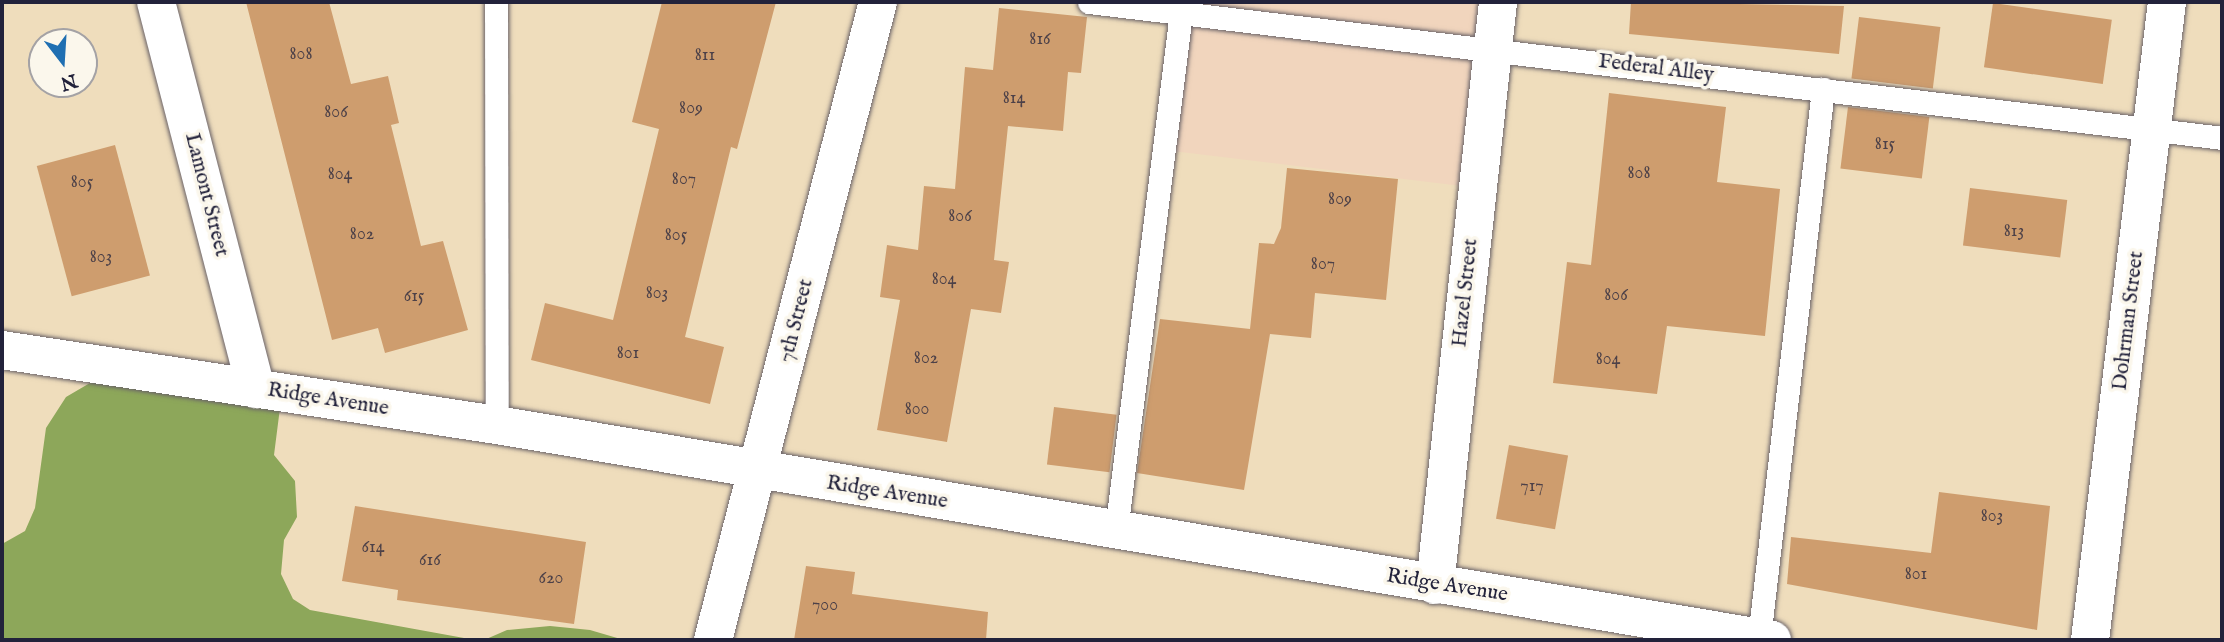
<!DOCTYPE html>
<html>
<head>
<meta charset="utf-8">
<style>
  body { margin:0 }
  #map { position:relative; width:2224px; height:642px; overflow:hidden; background:#efddbc; font-family:"IM FELL English",serif }
  div>[style] { position:absolute }
  .built>* { inset:0; background:#f1d5bd }
  .forest>* { inset:0; background:#8da75a }
  .building>* { inset:0; background:#ce9d6e; transform-origin:0 0 }
  .roads { filter:drop-shadow(0 0 2px #6a6368) drop-shadow(0 0 2px #6a6368) }
  .service>* { height:23px; margin:-11.5px; padding:0 11.5px; transform-origin:11.5px; border-radius:11.5px; background:#fff }
  .minor>* { height:38px; margin:-19px; padding:0 19px; transform-origin:19px; border-radius:19px; background:#fff }
  .tertiary>* { height:38px; margin:-19px; padding:0 19px; transform-origin:19px; border-radius:19px; background:#fff }
  span { translate:-50% -50%; white-space:nowrap; text-align:center; line-height:1.15; -webkit-text-stroke:7px #fbf7ec; paint-order:stroke }
  .number-label { font-size:18px; color:#4d4148 }
  .number-label span { -webkit-text-stroke-width:0 }
  .street-label { font-size:21px; color:#22223b }
  .frame { position:absolute; inset:0; border:4px solid #22223b; pointer-events:none }
  .north { position:absolute; left:28px; top:28px; width:70px; height:70px; box-sizing:border-box; background:#fbf7ec; border:2px solid #a4a2a5; border-radius:50%; rotate:163deg; font-size:19px; font-weight:700; line-height:28px; text-align:center; color:#22223b }
  .north::after { content:''; display:block; margin:auto; width:24px; height:32px; background:#1f6fb2; clip-path:polygon(50% 0,100% 100%,50% 72%,0 100%) }
</style>
</head>
<body>
<div id="map">
  <div class="built">
    <i style="clip-path:polygon(1089px 2px,1498px 2px,1478px 188px,1164px 150px,1181px 13px)"></i>
  </div>
  <div class="forest">
    <i style="clip-path:polygon(107px 373px,281px 400px,274px 455px,295px 481px,297px 517px,284px 540px,281px 574px,293px 599px,310px 610px,475px 640px,2px 640px,2px 544px,25px 531px,35px 508px,46px 428px,66px 397px)"></i>
    <i style="clip-path:polygon(550px 626px,590px 630px,624px 640px,484px 640px,507px 630px)"></i>
  </div>
  <div class="building">
    <i style="clip-path:polygon(246px 2px,329px 2px,351px 84px,388px 76px,399px 123px,391px 125px,421px 246px,443px 241px,468px 330px,385px 353px,378px 328px,332px 340px)"></i>
    <i style="clip-path:polygon(662px 2px,776px 2px,737px 149px,731px 147px,685px 337px,724px 347px,710px 404px,531px 360px,545px 303px,613px 320px,659px 129px,632px 122px)"></i>
    <i style="clip-path:polygon(1631px 2px,1844px 6px,1839px 54px,1629px 34px)"></i>
    <i style="left:1993px;top:3px;width:120px;height:65px;rotate:8deg"></i>
    <i style="clip-path:polygon(999px 8px,1087px 17px,1081px 73px,1068px 72px,1063px 131px,1008px 126px,994px 260px,1009px 262px,1001px 313px,971px 309px,947px 442px,877px 430px,900px 300px,880px 297px,887px 245px,918px 250px,924px 186px,955px 189px,965px 67px,993px 70px)"></i>
    <i style="left:1859px;top:17px;width:82px;height:62px;rotate:7deg"></i>
    <i style="clip-path:polygon(1609px 93px,1726px 107px,1717px 182px,1780px 189px,1765px 336px,1667px 326px,1657px 394px,1553px 383px,1567px 262px,1591px 265px)"></i>
    <i style="left:1848px;top:107px;width:82px;height:62px;rotate:7deg"></i>
    <i style="left:115px;top:145px;width:135px;height:81px;rotate:75deg"></i>
    <i style="clip-path:polygon(1287px 168px,1398px 179px,1386px 300px,1315px 293px,1311px 338px,1270px 334px,1244px 490px,1137px 473px,1160px 319px,1250px 329px,1259px 243px,1274px 244px,1281px 228px)"></i>
    <i style="left:1970px;top:188px;width:98px;height:58px;rotate:7deg"></i>
    <i style="left:1054px;top:407px;width:63px;height:58px;rotate:7deg"></i>
    <i style="left:1509px;top:445px;width:60px;height:75px;rotate:10deg"></i>
    <i style="clip-path:polygon(1939px 492px,2050px 506px,2037px 630px,1787px 584px,1791px 537px,1931px 553px)"></i>
    <i style="clip-path:polygon(355px 506px,586px 542px,574px 624px,397px 600px,398px 590px,342px 581px)"></i>
    <i style="clip-path:polygon(806px 566px,855px 572px,852px 594px,988px 612px,986px 640px,794px 640px)"></i>
  </div>
  <div class="roads">
    <div class="service">
      <i style="left:496px;top:2px;width:423px;rotate:89.9deg"></i>
      <i style="left:1089px;top:2px;width:1141px;rotate:6.84deg"></i>
      <i style="left:1116px;top:531px;width:522px;rotate:-82.85deg"></i>
      <i style="left:1759px;top:638px;width:553px;rotate:-83.35deg"></i>
    </div>
    <div class="minor">
      <i style="left:156px;top:2px;width:400px;rotate:75.5deg"></i>
      <i style="left:2px;top:350px;width:501px;rotate:8.62deg"></i>
      <i style="left:497px;top:425px;width:1293px;rotate:9.57deg"></i>
      <i style="left:1435px;top:585px;width:586px;rotate:-83.83deg"></i>
      <i style="left:2090px;top:640px;width:643px;rotate:-83.12deg"></i>
    </div>
    <div class="tertiary">
      <i style="left:713px;top:640px;width:659px;rotate:-75.5deg"></i>
    </div>
  </div>
  <div class="number-label">
    <span style="left:1040px;top:40px">816</span>
    <span style="left:301px;top:55px">808</span>
    <span style="left:705px;top:56px">811</span>
    <span style="left:1014px;top:99px">814</span>
    <span style="left:691px;top:109px">809</span>
    <span style="left:336px;top:113px">806</span>
    <span style="left:1885px;top:145px">815</span>
    <span style="left:1639px;top:174px">808</span>
    <span style="left:340px;top:175px">804</span>
    <span style="left:684px;top:180px">807</span>
    <span style="left:82px;top:183px">805</span>
    <span style="left:1340px;top:200px">809</span>
    <span style="left:960px;top:217px">806</span>
    <span style="left:2014px;top:232px">813</span>
    <span style="left:362px;top:235px">802</span>
    <span style="left:676px;top:236px">805</span>
    <span style="left:101px;top:258px">803</span>
    <span style="left:1323px;top:265px">807</span>
    <span style="left:944px;top:280px">804</span>
    <span style="left:657px;top:294px">803</span>
    <span style="left:1616px;top:296px">806</span>
    <span style="left:414px;top:297px">615</span>
    <span style="left:628px;top:354px">801</span>
    <span style="left:926px;top:359px">802</span>
    <span style="left:1608px;top:360px">804</span>
    <span style="left:917px;top:410px">800</span>
    <span style="left:1532px;top:487px">717</span>
    <span style="left:1992px;top:517px">803</span>
    <span style="left:373px;top:548px">614</span>
    <span style="left:430px;top:561px">616</span>
    <span style="left:1916px;top:575px">801</span>
    <span style="left:551px;top:579px">620</span>
    <span style="left:825px;top:606px">700</span>
  </div>
  <div class="street-label">
    <span style="left:1656px;top:69px;rotate:7deg">Federal Alley</span>
    <span style="left:206px;top:195px;rotate:76deg">Lamont Street</span>
    <span style="left:1466px;top:293px;rotate:-84deg">Hazel Street</span>
    <span style="left:797px;top:321px;rotate:-76deg">7th Street</span>
    <span style="left:2129px;top:321px;rotate:-83deg">Dohrman Street</span>
    <span style="left:328px;top:400px;rotate:9deg">Ridge Avenue</span>
    <span style="left:887px;top:493px;rotate:9deg">Ridge Avenue</span>
    <span style="left:1447px;top:586px;rotate:9deg">Ridge Avenue</span>
  </div>
  <div class="frame"></div>
  <div class="north">N</div>
</div>
</body>
</html>
